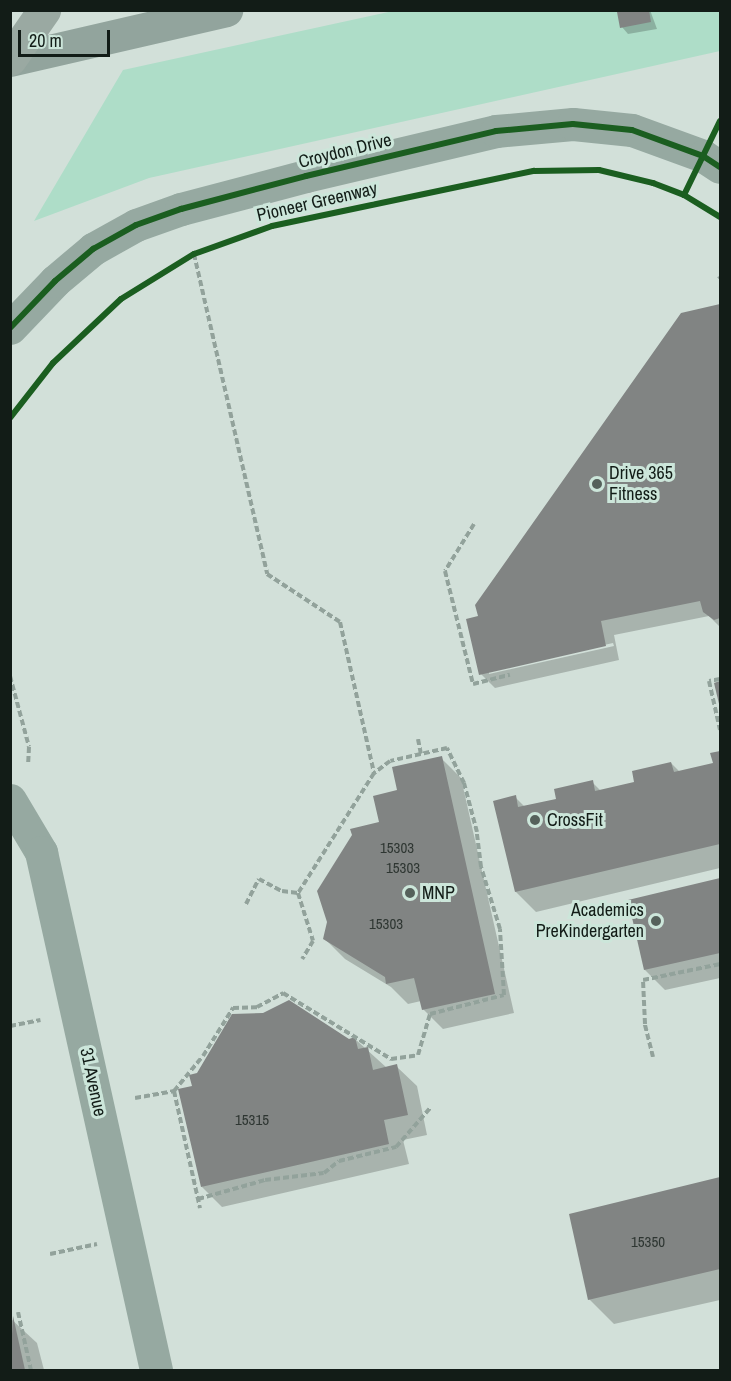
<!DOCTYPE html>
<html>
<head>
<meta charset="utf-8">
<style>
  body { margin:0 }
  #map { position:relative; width:731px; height:1381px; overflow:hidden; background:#d2e0d9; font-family:"Archivo Narrow",sans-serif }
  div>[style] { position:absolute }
  .green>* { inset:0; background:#aeddc8 }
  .shadow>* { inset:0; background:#0003 }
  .building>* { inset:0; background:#818483 }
  .path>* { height:4px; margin-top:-2px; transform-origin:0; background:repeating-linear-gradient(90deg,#92a29b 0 6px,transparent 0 9px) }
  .minor>* { height:33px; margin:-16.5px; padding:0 16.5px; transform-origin:16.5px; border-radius:16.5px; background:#96a9a1 }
  .major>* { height:33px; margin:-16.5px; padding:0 16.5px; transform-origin:16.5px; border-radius:16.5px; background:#92a49d }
  .highway>* { height:33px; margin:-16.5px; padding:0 16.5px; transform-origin:16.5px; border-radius:16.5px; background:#9aa9a2 }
  .cycleway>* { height:6px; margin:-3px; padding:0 3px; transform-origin:3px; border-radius:3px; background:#1b5e20 }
  .dots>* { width:16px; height:16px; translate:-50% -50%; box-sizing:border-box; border:3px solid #cce6da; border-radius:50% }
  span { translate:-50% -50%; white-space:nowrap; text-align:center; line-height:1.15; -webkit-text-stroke:6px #cce6da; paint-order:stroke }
  .number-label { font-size:15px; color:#2e3632 }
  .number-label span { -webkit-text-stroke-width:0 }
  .street-label { font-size:18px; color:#121c17 }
  .poi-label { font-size:18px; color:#121c17 }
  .left { translate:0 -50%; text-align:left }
  .right { translate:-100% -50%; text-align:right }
  .frame { position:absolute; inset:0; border:12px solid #121c17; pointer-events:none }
  .scale { position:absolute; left:18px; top:30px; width:92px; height:27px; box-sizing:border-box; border:3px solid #121c17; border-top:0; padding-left:8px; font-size:18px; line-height:21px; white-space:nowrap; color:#121c17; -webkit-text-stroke:4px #cce6da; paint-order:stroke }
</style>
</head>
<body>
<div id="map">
  <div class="green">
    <i style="clip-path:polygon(393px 11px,720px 11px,720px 51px,149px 178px,34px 221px,123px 70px)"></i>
  </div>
  <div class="shadow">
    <i style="clip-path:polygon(632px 10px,650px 10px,657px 29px,628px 34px,622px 27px,619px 13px)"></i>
    <i style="clip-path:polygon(evenodd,719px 306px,720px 627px,709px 616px,614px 635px,619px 660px,495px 688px,481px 674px,480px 617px,719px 306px,613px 643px,614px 646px,489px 674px,489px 671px,613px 643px)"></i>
    <i style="clip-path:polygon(720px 752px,720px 868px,536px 912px,516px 892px,515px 797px,525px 807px,558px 800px,592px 782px,601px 791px,636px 783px,671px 763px,680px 772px,714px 764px,712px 754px)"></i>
    <i style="clip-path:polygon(441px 758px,461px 778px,514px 1013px,443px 1029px,423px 1009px,421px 1001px,408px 1004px,391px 987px,345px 959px,325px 939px,399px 791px)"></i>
    <i style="clip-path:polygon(720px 880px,720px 978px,665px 990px,645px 970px,630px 901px)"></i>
    <i style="clip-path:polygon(355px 1039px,387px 1068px,396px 1066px,417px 1086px,427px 1135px,403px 1140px,409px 1164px,222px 1207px,202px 1187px,348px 1041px)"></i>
    <i style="clip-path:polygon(720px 1179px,720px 1300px,614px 1324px,589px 1299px,570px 1215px)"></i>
    <i style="clip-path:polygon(10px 1318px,37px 1343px,44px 1370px,10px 1370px)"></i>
  </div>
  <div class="building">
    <i style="clip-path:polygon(649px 10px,651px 22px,620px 28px,617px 12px)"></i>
    <i style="clip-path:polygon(720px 304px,720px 618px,714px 620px,703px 612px,700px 601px,601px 621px,606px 646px,479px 675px,466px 619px,478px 616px,475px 605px,681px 313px)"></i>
    <i style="clip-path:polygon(720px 681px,720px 708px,714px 683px)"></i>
    <i style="clip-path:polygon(720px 751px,720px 844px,515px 892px,493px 801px,516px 795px,518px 807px,556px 799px,554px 789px,593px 780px,595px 791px,634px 782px,632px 771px,671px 762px,674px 772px,713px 763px,710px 753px)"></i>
    <i style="clip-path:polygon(442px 756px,495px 994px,422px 1010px,414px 978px,386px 984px,385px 977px,323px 939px,327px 922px,317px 891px,352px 835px,350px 829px,379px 822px,373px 796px,397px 790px,392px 767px)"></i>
    <i style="clip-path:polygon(720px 878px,720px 953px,644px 970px,628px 900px)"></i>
    <i style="clip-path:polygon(289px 1000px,349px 1039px,355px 1037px,358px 1049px,368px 1047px,373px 1070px,397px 1064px,408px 1115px,384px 1120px,389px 1144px,201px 1187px,178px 1089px,192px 1086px,189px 1075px,197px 1073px,232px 1014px,263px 1013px)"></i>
    <i style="clip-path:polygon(720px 1177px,720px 1269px,588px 1300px,569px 1214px)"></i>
    <i style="clip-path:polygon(13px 1316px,25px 1370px,10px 1370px)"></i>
  </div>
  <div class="path">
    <i style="left:194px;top:254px;width:328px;rotate:77.1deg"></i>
    <i style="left:267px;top:574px;width:87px;rotate:33.3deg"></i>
    <i style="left:340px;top:622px;width:155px;rotate:77.3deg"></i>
    <i style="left:374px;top:773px;width:142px;rotate:122.3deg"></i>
    <i style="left:719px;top:279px;width:2px;rotate:-63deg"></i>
    <i style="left:474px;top:524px;width:55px;rotate:121.7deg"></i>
    <i style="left:445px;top:571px;width:116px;rotate:76.1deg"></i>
    <i style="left:473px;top:684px;width:38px;rotate:-14deg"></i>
    <i style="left:10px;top:676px;width:73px;rotate:75deg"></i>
    <i style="left:29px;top:747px;width:18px;rotate:93deg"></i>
    <i style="left:720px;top:679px;width:11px;rotate:170deg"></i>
    <i style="left:709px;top:681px;width:50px;rotate:77.3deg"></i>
    <i style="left:418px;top:739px;width:15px;rotate:79deg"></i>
    <i style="left:246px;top:904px;width:28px;rotate:-63deg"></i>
    <i style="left:259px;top:879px;width:26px;rotate:28deg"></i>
    <i style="left:282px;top:891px;width:16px;rotate:7deg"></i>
    <i style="left:298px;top:893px;width:50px;rotate:72.6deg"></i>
    <i style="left:313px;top:941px;width:21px;rotate:121deg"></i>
    <i style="left:10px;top:1026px;width:31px;rotate:-11deg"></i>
    <i style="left:653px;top:1057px;width:34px;rotate:-104deg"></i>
    <i style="left:645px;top:1024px;width:44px;rotate:-92.6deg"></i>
    <i style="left:643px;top:980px;width:79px;rotate:-11.7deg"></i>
    <i style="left:174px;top:1091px;width:120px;rotate:77.5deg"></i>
    <i style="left:135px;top:1098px;width:40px;rotate:-10deg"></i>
    <i style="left:174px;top:1091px;width:45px;rotate:-50.4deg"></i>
    <i style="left:203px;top:1056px;width:57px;rotate:-58deg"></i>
    <i style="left:233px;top:1008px;width:24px;rotate:-2deg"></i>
    <i style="left:257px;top:1007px;width:30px;rotate:-28deg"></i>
    <i style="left:283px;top:993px;width:127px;rotate:31.4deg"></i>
    <i style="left:391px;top:1059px;width:27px;rotate:-8deg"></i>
    <i style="left:418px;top:1055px;width:43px;rotate:-73.7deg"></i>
    <i style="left:430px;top:1014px;width:76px;rotate:-14.4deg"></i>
    <i style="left:504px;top:995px;width:66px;rotate:-93.5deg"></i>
    <i style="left:500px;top:929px;width:65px;rotate:-107deg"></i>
    <i style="left:481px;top:867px;width:35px;rotate:-97deg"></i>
    <i style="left:477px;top:832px;width:51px;rotate:-104.9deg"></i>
    <i style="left:464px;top:783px;width:39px;rotate:-116deg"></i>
    <i style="left:447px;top:748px;width:58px;rotate:167.2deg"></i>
    <i style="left:390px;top:761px;width:20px;rotate:143deg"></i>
    <i style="left:198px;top:1199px;width:70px;rotate:-15.8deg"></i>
    <i style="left:265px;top:1180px;width:59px;rotate:-6.8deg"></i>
    <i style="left:324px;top:1173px;width:19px;rotate:-39deg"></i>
    <i style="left:339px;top:1161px;width:59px;rotate:-13.8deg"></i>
    <i style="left:396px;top:1147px;width:53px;rotate:-48.8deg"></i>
    <i style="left:50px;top:1254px;width:48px;rotate:-12deg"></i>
    <i style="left:18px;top:1312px;width:59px;rotate:77.4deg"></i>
  </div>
  <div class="minor">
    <i style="left:10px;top:328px;width:65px;rotate:-46.2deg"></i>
    <i style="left:55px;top:281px;width:50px;rotate:-40.1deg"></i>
    <i style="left:93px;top:249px;width:49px;rotate:-29.2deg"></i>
    <i style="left:136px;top:225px;width:48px;rotate:-19.6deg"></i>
    <i style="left:181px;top:209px;width:129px;rotate:-14.8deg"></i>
    <i style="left:306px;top:176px;width:195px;rotate:-13.3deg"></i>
    <i style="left:496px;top:131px;width:77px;rotate:-5.2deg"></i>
    <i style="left:573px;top:124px;width:59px;rotate:5.8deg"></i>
    <i style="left:632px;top:130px;width:76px;rotate:20.1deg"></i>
    <i style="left:703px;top:156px;width:20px;rotate:33deg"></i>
    <i style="left:10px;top:800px;width:61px;rotate:59.2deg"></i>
    <i style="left:41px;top:852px;width:531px;rotate:77.48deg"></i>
  </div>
  <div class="major">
    <i style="left:10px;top:60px;width:222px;rotate:-13deg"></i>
  </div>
  <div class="highway">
    <i style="left:10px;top:59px;width:60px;rotate:-55.2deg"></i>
  </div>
  <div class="cycleway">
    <i style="left:684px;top:195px;width:82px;rotate:-64.1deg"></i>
    <i style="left:10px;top:328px;width:65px;rotate:-46.2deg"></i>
    <i style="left:55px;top:281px;width:50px;rotate:-40.1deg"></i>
    <i style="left:93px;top:249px;width:49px;rotate:-29.2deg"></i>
    <i style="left:136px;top:225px;width:48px;rotate:-19.6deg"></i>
    <i style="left:181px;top:209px;width:129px;rotate:-14.8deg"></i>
    <i style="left:306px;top:176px;width:195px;rotate:-13.3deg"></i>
    <i style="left:496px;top:131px;width:77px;rotate:-5.2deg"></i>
    <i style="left:573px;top:124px;width:59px;rotate:5.8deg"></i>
    <i style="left:632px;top:130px;width:76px;rotate:20.1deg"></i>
    <i style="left:703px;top:156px;width:20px;rotate:33deg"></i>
    <i style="left:10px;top:418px;width:70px;rotate:-52deg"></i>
    <i style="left:53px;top:363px;width:93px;rotate:-43.3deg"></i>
    <i style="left:121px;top:299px;width:86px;rotate:-31.7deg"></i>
    <i style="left:194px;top:254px;width:83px;rotate:-19.7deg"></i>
    <i style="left:272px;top:226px;width:268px;rotate:-11.9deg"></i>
    <i style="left:534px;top:171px;width:65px;rotate:-0.9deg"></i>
    <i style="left:599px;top:170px;width:56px;rotate:13.5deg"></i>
    <i style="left:653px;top:183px;width:33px;rotate:21deg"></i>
    <i style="left:684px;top:195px;width:42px;rotate:31.4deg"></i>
  </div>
  <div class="dots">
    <i style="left:597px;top:484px;background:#55615b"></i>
    <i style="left:535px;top:820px;background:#55615b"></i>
    <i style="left:410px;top:893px;background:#55615b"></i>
    <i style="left:656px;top:921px;background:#55615b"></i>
  </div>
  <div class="number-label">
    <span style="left:397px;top:848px">15303</span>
    <span style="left:403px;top:868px">15303</span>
    <span style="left:386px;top:924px">15303</span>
    <span style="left:252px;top:1120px">15315</span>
    <span style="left:648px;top:1242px">15350</span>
  </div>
  <div class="street-label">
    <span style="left:345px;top:151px;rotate:-14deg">Croydon Drive</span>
    <span style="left:317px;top:202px;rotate:-13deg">Pioneer Greenway</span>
    <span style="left:93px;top:1082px;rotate:78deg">31 Avenue</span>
  </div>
  <div class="poi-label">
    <span class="left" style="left:609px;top:484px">Drive 365<br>Fitness</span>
    <span class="left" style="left:547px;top:820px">CrossFit</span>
    <span class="left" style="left:422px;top:893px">MNP</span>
    <span class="right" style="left:644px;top:921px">Academics<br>PreKindergarten</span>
  </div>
  <div class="frame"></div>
  <div class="scale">20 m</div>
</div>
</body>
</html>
